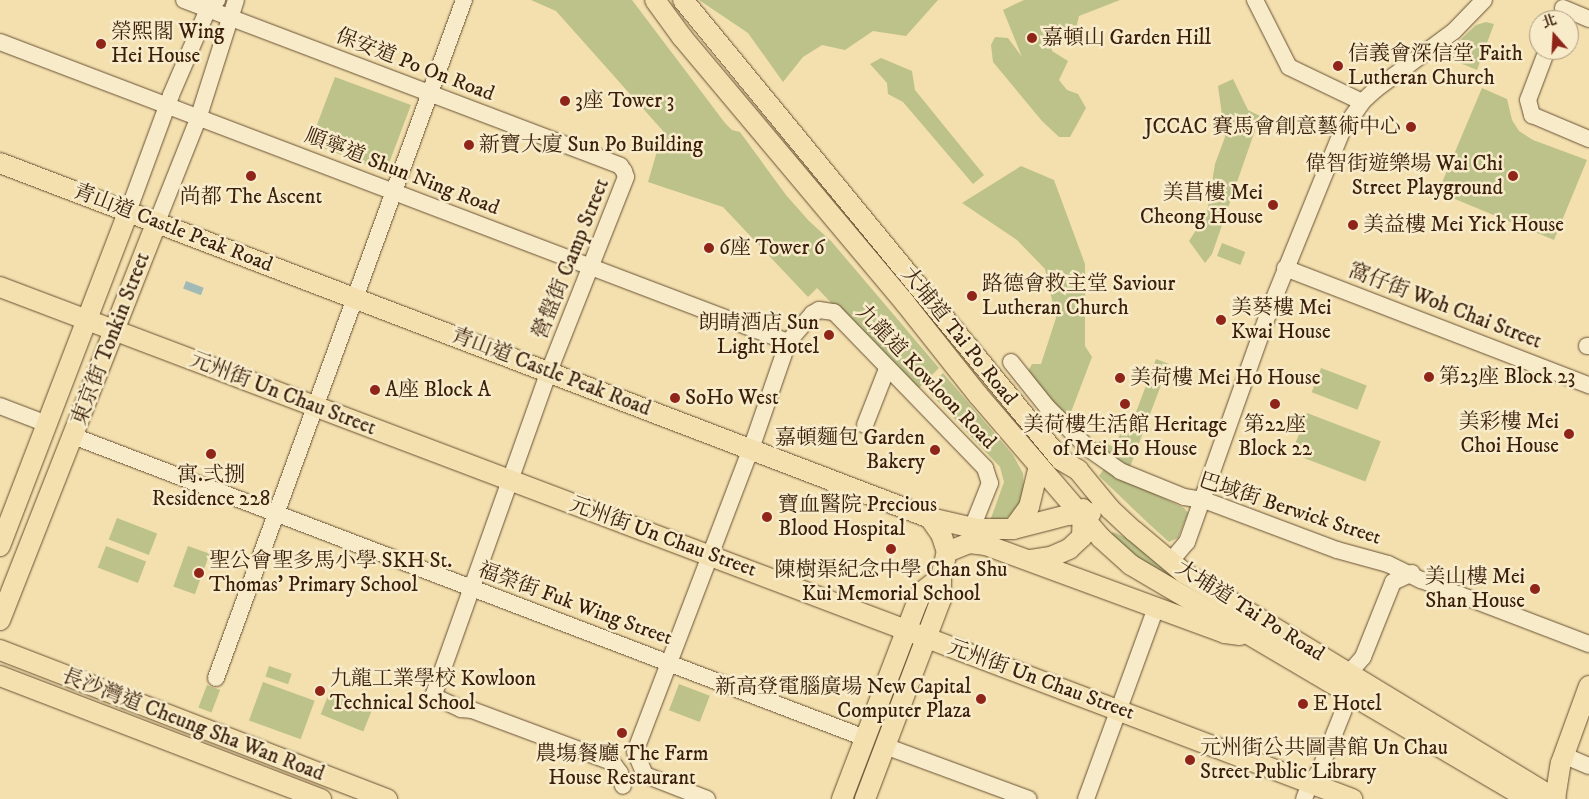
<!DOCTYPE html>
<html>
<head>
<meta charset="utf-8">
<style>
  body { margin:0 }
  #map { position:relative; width:1589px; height:799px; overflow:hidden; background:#f3e0ae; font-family:"IM FELL DW Pica","Noto Serif TC",serif }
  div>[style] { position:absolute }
  .green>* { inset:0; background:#bcc289; transform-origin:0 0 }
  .water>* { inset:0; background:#a1bab6; transform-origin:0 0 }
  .roads { filter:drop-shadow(0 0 1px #694f34) drop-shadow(0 0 1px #694f34) }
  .minor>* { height:16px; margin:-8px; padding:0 8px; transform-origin:8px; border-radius:8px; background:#f7ebca }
  .major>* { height:20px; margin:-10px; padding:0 10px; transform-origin:10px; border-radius:10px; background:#f3e0ae }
  .dots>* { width:14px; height:14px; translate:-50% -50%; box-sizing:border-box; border:2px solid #f7ebca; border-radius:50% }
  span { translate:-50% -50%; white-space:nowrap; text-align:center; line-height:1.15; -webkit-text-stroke:5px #f7ebca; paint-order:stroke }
  .poi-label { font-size:21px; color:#3b1f0b }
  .left { translate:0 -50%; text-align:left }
  .right { translate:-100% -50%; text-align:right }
  .street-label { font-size:21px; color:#3b1f0b }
  .north { position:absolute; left:1529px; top:10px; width:50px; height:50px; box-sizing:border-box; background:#f7ebca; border:1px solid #ac997e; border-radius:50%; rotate:341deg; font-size:14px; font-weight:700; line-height:20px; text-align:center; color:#3b1f0b }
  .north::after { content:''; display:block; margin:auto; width:18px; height:22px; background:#8f2418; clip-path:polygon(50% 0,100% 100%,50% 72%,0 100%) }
</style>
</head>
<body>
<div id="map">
  <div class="green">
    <i style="clip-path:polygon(531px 0,632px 0,725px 123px,732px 130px,740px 132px,786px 195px,809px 221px,831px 241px,939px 368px,916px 391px,817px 288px,808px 297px,723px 207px,648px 182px,663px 131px,556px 11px)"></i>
    <i style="clip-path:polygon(699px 0,938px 0,906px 36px,873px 31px,845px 50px,822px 45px,803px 57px,783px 82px,748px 33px)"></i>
    <i style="clip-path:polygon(1024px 0,1120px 0,1079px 16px,1076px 28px,1060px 31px,1050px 38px,1052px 51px,1068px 61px,1059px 80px,1067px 90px,1078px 94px,1086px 108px,1070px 137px,1059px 137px,1042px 121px,993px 62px,991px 45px,995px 37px,1008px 38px,1022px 57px,1003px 10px)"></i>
    <i style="clip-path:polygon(1486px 22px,1494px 24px,1477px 70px,1443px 56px,1476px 25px)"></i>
    <i style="clip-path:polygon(881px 58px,912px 71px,915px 90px,984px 175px,973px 184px,903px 102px,888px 94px,887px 83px,870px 64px)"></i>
    <i style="clip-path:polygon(335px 77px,411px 105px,388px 166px,381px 170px,310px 143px)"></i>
    <i style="clip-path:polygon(1233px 79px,1248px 110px,1260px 116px,1212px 254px,1205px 263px,1189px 241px,1207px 213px,1215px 164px,1225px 137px,1218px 86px)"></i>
    <i style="clip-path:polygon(1482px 88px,1507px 99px,1512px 120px,1519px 131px,1533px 140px,1587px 160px,1554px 240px,1438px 192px)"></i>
    <i style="clip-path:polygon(1021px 166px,1054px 180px,1085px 264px,1085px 346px,1092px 357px,1068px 420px,1027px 373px,1032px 364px,1041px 364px,1056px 318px,1045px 269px,1017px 240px,962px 203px)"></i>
    <i style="left:1222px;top:243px;width:25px;height:14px;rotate:21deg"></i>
    <i style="clip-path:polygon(1156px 359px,1169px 364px,1130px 467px,1095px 444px,1100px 441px,1114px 447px,1120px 434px,1127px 436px)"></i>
    <i style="left:1321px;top:368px;width:49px;height:26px;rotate:21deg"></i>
    <i style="clip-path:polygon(943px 373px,1013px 455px,1023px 473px,1024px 492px,1018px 509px,1004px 520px,990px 521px,1004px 482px,1000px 467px,927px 390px)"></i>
    <i style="left:1307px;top:413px;width:79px;height:43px;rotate:21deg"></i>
    <i style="clip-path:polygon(1104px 469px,1184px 508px,1188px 513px,1178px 538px,1169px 542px,1148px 523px,1099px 476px)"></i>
    <i style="left:117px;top:518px;width:43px;height:23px;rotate:21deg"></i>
    <i style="clip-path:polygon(1113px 532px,1131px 540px,1224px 602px,1168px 582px,1110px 535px)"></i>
    <i style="left:106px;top:546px;width:43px;height:23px;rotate:21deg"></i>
    <i style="left:188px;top:546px;width:23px;height:43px;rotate:20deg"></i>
    <i style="left:269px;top:666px;width:24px;height:11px;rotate:19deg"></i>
    <i style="left:263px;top:682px;width:55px;height:41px;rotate:20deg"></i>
    <i style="left:679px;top:684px;width:33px;height:28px;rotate:21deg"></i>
    <i style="left:207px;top:685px;width:14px;height:24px;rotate:21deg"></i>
    <i style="left:330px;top:691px;width:46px;height:25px;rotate:22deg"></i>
  </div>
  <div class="water">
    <i style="left:186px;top:281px;width:19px;height:8px;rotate:21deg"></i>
  </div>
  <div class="roads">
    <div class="minor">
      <i style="left:184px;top:0;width:467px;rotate:20.8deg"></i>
      <i style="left:620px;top:166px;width:6px;rotate:51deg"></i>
      <i style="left:624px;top:171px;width:6px;rotate:72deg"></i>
      <i style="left:626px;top:177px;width:209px;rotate:111.6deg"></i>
      <i style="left:549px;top:371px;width:345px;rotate:109.6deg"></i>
      <i style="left:433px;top:696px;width:31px;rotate:25deg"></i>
      <i style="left:461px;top:709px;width:11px;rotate:5deg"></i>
      <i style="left:472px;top:710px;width:149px;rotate:20.4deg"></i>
      <i style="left:612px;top:762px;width:14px;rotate:54deg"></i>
      <i style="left:620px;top:773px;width:13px;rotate:77deg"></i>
      <i style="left:1255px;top:0;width:75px;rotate:63.1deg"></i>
      <i style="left:1289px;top:67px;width:81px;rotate:25.6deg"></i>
      <i style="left:1563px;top:8px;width:28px;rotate:23deg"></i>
      <i style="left:0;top:42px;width:843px;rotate:20.84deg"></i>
      <i style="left:1547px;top:50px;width:53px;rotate:110.8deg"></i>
      <i style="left:1528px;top:100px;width:16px;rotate:75deg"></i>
      <i style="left:1532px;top:115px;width:62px;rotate:22.8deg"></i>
      <i style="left:128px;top:212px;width:125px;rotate:-69.8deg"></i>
      <i style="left:171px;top:95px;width:94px;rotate:-66.7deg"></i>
      <i style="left:208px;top:9px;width:13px;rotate:-45deg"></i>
      <i style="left:157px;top:222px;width:111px;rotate:-68.3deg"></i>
      <i style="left:198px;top:119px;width:125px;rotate:-72.3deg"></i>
      <i style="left:1285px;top:268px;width:326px;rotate:21.1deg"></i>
      <i style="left:1587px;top:346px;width:2px"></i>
      <i style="left:1011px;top:362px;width:58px;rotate:51.3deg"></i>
      <i style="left:1047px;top:407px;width:59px;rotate:45deg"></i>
      <i style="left:1089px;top:449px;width:38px;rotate:35deg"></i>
      <i style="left:1120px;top:471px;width:69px;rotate:22.1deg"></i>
      <i style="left:1184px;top:497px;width:20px;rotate:9deg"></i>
      <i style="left:1204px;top:500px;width:142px;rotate:20.6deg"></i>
      <i style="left:1337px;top:550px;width:53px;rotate:15.4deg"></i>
      <i style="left:1388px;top:564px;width:37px;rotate:26deg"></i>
      <i style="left:1421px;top:580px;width:180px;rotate:20.9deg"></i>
      <i style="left:0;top:406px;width:50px;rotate:21deg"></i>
      <i style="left:865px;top:425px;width:60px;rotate:-68.6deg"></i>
      <i style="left:73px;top:436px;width:848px;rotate:20.87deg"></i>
      <i style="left:1170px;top:562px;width:26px;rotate:-50deg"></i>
      <i style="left:1187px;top:542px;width:256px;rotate:-70.4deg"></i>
      <i style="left:1273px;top:301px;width:183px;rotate:-67.9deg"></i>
      <i style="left:1342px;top:131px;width:35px;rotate:-55deg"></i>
      <i style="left:1362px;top:102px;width:19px;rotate:-43deg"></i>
      <i style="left:1376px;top:89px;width:97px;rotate:-36.6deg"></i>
      <i style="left:1454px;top:31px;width:43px;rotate:-45.9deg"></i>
      <i style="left:1350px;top:672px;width:20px;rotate:-49deg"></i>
      <i style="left:1363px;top:657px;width:81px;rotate:-68.2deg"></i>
      <i style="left:1393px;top:582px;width:21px;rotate:-25deg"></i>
      <i style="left:216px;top:678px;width:722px;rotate:-69.91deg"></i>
      <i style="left:885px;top:746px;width:153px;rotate:20.3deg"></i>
      <i style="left:1563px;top:755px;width:28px;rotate:23deg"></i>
      <i style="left:707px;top:799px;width:66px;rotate:-158.8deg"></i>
      <i style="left:645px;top:775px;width:25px;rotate:-113deg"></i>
      <i style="left:635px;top:752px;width:324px;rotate:-69.1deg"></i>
      <i style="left:751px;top:449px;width:113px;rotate:-70.9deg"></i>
      <i style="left:788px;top:342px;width:37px;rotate:-49deg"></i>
      <i style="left:812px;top:314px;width:8px;rotate:-30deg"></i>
      <i style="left:819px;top:310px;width:15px;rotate:8deg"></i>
      <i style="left:834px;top:312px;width:217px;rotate:45.9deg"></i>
      <i style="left:985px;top:468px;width:16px;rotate:72deg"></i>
      <i style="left:990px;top:483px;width:48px;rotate:111.8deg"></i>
      <i style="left:1086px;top:799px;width:203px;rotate:-69.9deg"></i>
      <i style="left:1304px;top:799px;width:17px;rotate:-69deg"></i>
      <i style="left:1310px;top:783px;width:14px;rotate:-51deg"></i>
      <i style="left:1319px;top:772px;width:86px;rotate:-68.2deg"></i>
    </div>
    <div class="major">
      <i style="left:655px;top:0;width:46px;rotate:53.9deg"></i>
      <i style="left:682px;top:37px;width:347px;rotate:50deg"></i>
      <i style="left:905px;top:303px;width:117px;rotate:51.6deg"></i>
      <i style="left:978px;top:395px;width:189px;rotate:49.3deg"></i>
      <i style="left:1101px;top:538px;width:40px;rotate:42deg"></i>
      <i style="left:1131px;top:565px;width:462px;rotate:30.5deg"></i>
      <i style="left:683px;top:0;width:595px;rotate:50.59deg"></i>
      <i style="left:1061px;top:460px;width:20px;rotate:30deg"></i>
      <i style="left:1078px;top:470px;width:50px;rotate:50.6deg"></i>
      <i style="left:1110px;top:509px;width:33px;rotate:43deg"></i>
      <i style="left:1134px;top:531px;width:65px;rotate:40deg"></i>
      <i style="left:1184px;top:573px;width:435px;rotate:31.3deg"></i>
      <i style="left:0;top:163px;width:995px;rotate:20.89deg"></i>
      <i style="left:930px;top:518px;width:49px;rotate:12.9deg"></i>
      <i style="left:978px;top:529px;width:35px"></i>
      <i style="left:1013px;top:529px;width:57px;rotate:-14.3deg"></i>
      <i style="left:1068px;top:515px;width:23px;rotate:-5deg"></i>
      <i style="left:0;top:287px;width:1446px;rotate:20.74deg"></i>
      <i style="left:1013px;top:529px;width:27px;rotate:-54deg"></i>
      <i style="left:1029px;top:507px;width:42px;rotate:-76.3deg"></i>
      <i style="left:0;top:546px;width:358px;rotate:-69deg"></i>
      <i style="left:947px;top:552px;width:24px;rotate:-22deg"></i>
      <i style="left:969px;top:543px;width:17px;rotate:7deg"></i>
      <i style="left:986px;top:545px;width:255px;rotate:20.2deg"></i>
      <i style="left:1225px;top:633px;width:15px;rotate:8deg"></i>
      <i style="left:1031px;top:560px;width:20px;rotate:-9deg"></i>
      <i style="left:1051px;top:557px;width:20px;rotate:-24deg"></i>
      <i style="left:1069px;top:549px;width:18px;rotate:-43deg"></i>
      <i style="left:1082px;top:537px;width:28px;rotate:-88deg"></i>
      <i style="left:0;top:620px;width:428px;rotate:-68.5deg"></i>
      <i style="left:0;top:650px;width:415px;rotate:21.1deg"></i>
      <i style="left:0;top:676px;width:344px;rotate:21deg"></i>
      <i style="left:842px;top:799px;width:210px;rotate:-69.1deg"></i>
      <i style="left:917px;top:603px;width:12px;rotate:-66deg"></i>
      <i style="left:922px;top:592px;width:24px;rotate:-38deg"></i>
      <i style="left:865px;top:799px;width:214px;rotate:-69.2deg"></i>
      <i style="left:941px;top:599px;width:22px;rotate:-90deg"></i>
      <i style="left:941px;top:577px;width:26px;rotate:-77deg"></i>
      <i style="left:947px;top:552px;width:19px;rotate:-108deg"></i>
      <i style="left:941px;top:534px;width:19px;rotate:-125deg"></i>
      <i style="left:1555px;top:799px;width:36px;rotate:-81deg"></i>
      <i style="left:1561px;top:763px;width:82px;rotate:-70deg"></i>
    </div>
  </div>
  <div class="dots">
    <i style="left:1032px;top:38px;background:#8f2418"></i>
    <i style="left:101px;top:44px;background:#8f2418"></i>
    <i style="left:1338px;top:66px;background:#8f2418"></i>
    <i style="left:565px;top:101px;background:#8f2418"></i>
    <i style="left:1411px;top:127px;background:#8f2418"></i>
    <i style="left:469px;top:145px;background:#8f2418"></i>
    <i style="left:251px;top:176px;background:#8f2418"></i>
    <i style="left:1513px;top:176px;background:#8f2418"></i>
    <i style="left:1273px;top:205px;background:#8f2418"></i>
    <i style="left:1353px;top:225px;background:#8f2418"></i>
    <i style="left:709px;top:248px;background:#8f2418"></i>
    <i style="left:972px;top:296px;background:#8f2418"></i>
    <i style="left:1221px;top:320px;background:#8f2418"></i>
    <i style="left:829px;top:335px;background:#8f2418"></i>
    <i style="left:1429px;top:377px;background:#8f2418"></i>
    <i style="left:1120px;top:378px;background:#8f2418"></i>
    <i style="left:375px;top:390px;background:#8f2418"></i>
    <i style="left:675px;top:398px;background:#8f2418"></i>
    <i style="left:1125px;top:404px;background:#8f2418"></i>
    <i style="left:1275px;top:404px;background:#8f2418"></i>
    <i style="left:1569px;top:434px;background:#8f2418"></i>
    <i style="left:935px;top:450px;background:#8f2418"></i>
    <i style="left:211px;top:454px;background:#8f2418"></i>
    <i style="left:767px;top:517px;background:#8f2418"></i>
    <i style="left:891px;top:549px;background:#8f2418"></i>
    <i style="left:199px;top:573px;background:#8f2418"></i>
    <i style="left:1535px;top:589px;background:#8f2418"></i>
    <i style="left:320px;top:691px;background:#8f2418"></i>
    <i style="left:981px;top:699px;background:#8f2418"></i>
    <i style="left:1303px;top:704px;background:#8f2418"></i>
    <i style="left:622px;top:733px;background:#8f2418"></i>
    <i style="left:1190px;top:760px;background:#8f2418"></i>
  </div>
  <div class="poi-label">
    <span class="left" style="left:111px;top:44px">榮熙閣 Wing<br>Hei House</span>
    <span class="left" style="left:1042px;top:38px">嘉頓山 Garden Hill</span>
    <span class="left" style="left:1348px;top:66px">信義會深信堂 Faith<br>Lutheran Church</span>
    <span class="left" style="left:575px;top:101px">3座 Tower 3</span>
    <span class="right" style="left:1401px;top:127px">JCCAC 賽馬會創意藝術中心</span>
    <span class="left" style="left:479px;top:145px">新寶大廈 Sun Po Building</span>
    <span class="right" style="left:1503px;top:176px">偉智街遊樂場 Wai Chi<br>Street Playground</span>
    <span class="right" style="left:1263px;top:205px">美菖樓 Mei<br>Cheong House</span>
    <span style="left:251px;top:197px">尚都 The Ascent</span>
    <span class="left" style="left:1363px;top:225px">美益樓 Mei Yick House</span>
    <span class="left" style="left:719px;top:248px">6座 Tower 6</span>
    <span class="left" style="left:982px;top:296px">路德會救主堂 Saviour<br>Lutheran Church</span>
    <span class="left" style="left:1231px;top:320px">美葵樓 Mei<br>Kwai House</span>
    <span class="right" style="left:819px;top:335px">朗晴酒店 Sun<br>Light Hotel</span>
    <span class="left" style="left:1439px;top:377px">第23座 Block 23</span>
    <span class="left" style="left:1130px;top:378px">美荷樓 Mei Ho House</span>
    <span class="left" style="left:385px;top:390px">A座 Block A</span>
    <span class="left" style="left:685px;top:398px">SoHo West</span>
    <span class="right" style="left:1559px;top:434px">美彩樓 Mei<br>Choi House</span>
    <span style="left:1125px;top:437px">美荷樓生活館 Heritage<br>of Mei Ho House</span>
    <span style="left:1275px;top:437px">第22座<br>Block 22</span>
    <span class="right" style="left:925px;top:450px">嘉頓麵包 Garden<br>Bakery</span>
    <span style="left:211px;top:487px">寓.弍捌<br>Residence 228</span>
    <span class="left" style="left:778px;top:517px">寶血醫院 Precious<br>Blood Hospital</span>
    <span class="left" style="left:209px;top:573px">聖公會聖多馬小學 SKH St.<br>Thomas' Primary School</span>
    <span style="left:891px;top:582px">陳樹渠紀念中學 Chan Shu<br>Kui Memorial School</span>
    <span class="right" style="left:1525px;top:589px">美山樓 Mei<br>Shan House</span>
    <span class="left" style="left:330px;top:691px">九龍工業學校 Kowloon<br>Technical School</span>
    <span class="right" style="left:971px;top:699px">新高登電腦廣場 New Capital<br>Computer Plaza</span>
    <span class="left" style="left:1313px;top:704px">E Hotel</span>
    <span class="left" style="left:1200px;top:760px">元州街公共圖書館 Un Chau<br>Street Public Library</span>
    <span style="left:622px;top:766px">農塲餐廳 The Farm<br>House Restaurant</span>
  </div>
  <div class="street-label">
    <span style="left:415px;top:65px;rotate:21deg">保安道 Po On Road</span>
    <span style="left:402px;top:172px;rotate:21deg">順寧道 Shun Ning Road</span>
    <span style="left:173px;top:228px;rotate:21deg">青山道 Castle Peak Road</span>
    <span style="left:571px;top:259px;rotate:-68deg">營盤街 Camp Street</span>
    <span style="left:1445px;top:306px;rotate:21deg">窩仔街 Woh Chai Street</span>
    <span style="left:959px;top:336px;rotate:51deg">大埔道 Tai Po Road</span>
    <span style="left:111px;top:339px;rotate:-69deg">東京街 Tonkin Street</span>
    <span style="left:551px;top:372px;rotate:21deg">青山道 Castle Peak Road</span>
    <span style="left:926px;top:377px;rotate:46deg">九龍道 Kowloon Road</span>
    <span style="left:283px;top:394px;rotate:21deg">元州街 Un Chau Street</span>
    <span style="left:1290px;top:509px;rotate:18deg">巴域街 Berwick Street</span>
    <span style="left:663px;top:537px;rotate:20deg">元州街 Un Chau Street</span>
    <span style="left:575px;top:604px;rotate:20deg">福榮街 Fuk Wing Street</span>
    <span style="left:1250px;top:611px;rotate:32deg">大埔道 Tai Po Road</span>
    <span style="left:1041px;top:680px;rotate:20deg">元州街 Un Chau Street</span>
    <span style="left:193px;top:725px;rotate:21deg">長沙灣道 Cheung Sha Wan Road</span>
  </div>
  <div class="north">北</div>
</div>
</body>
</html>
